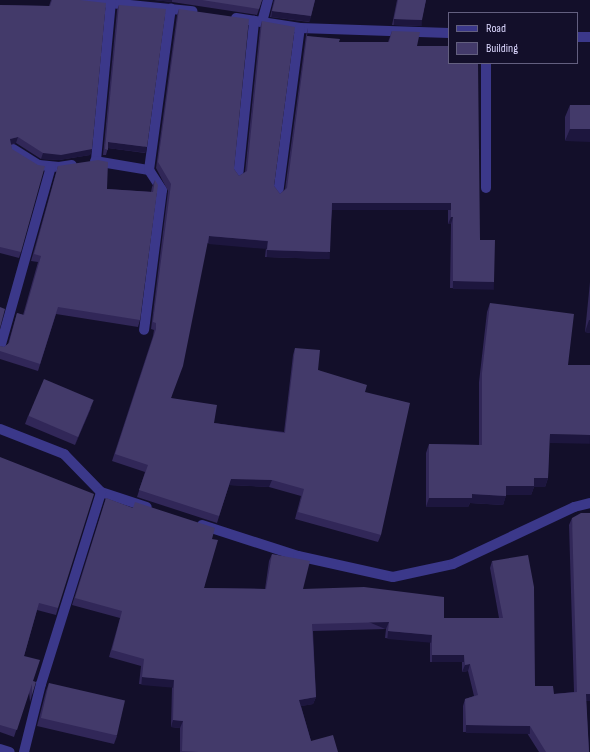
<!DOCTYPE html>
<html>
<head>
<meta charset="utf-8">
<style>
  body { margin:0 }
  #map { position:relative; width:590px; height:752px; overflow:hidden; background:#130f2a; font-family:"Sofia Sans Condensed",sans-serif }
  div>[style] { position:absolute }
  .minor>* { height:10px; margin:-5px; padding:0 5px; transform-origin:5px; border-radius:5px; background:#3b388a }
  .wall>* { inset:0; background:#312758 }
  .shaded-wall>* { inset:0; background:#1d163e; transform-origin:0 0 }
  .building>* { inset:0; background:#433a6a; transform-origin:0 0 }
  span { translate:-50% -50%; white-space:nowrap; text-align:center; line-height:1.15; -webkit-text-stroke:3px #130f2a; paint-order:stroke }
  .legend { position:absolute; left:448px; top:12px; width:130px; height:52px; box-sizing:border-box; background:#130f2a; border:1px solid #635f7f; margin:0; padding:5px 7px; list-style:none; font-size:12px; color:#dcd8ff }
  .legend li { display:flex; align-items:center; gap:8px; height:20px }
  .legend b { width:20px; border:1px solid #635f7f }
</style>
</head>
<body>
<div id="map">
  <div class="minor">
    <i style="left:79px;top:0;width:114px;rotate:5.6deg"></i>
    <i style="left:236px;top:18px;width:65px;rotate:8.9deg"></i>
    <i style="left:300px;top:28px;width:149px;rotate:1.9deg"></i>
    <i style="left:262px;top:22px;width:23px;rotate:-75deg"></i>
    <i style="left:577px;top:37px;width:13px"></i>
    <i style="left:486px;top:63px;width:125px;rotate:90deg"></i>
    <i style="left:13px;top:149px;width:31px;rotate:32deg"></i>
    <i style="left:39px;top:165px;width:20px;rotate:6deg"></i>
    <i style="left:59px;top:167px;width:13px;rotate:-9deg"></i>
    <i style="left:96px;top:160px;width:161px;rotate:-84.6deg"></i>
    <i style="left:95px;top:161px;width:55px;rotate:9.5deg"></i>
    <i style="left:149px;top:170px;width:24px;rotate:57deg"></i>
    <i style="left:162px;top:190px;width:141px;rotate:97.3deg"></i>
    <i style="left:149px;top:170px;width:163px;rotate:-82.3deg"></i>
    <i style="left:238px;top:177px;width:157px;rotate:-84.1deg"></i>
    <i style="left:278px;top:194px;width:167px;rotate:-82.5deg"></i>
    <i style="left:0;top:348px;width:188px;rotate:-74.3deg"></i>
    <i style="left:0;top:429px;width:69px;rotate:21.3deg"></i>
    <i style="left:64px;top:454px;width:53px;rotate:45.8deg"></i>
    <i style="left:101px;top:492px;width:48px;rotate:18.1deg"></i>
    <i style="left:202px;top:525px;width:101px;rotate:17.9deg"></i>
    <i style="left:298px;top:556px;width:97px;rotate:12.5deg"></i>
    <i style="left:393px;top:577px;width:61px;rotate:-12.2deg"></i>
    <i style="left:453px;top:564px;width:134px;rotate:-25.2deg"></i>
    <i style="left:574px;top:507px;width:16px;rotate:-14deg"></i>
    <i style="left:0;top:749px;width:10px;rotate:17deg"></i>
    <i style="left:24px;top:752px;width:70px;rotate:-76deg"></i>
    <i style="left:41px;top:684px;width:201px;rotate:-72.6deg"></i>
  </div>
  <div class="wall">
    <i style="clip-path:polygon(51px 0,80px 0,92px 149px,90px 155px,59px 160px,41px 159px,16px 143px,11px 145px,21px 252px,19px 258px,0 253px,0 5px,49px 6px)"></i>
    <i style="clip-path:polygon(154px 0,262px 0,257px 15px,172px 2px)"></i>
    <i style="clip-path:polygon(274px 0,315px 0,311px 16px,309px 22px,270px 17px)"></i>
    <i style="clip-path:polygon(397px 0,426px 0,420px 26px,392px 25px)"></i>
    <i style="clip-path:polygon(119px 5px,145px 153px,108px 148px,106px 155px,103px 155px,117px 10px)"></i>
    <i style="clip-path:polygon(179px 9px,234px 169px,239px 176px,245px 172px,260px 28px,262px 21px,274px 186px,280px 194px,285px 189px,306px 35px,308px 28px,307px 36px,339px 42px,388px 42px,392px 31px,417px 46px,480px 240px,492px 289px,450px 288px,451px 224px,448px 224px,448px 210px,332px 210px,327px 259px,265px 257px,266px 248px,207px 243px,171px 398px,214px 423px,284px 432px,293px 355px,295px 348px,318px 370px,365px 392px,381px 535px,378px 542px,295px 519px,301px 496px,269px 487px,229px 485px,217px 523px,137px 497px,145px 472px,112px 461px,153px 336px,154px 330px,151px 329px,168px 191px,156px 168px,177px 15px)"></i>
    <i style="clip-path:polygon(570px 105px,590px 105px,565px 141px,565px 117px)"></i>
    <i style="clip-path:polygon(58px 166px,107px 189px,151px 192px,152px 187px,155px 180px,140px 320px,138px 327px,56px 314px,38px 371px,0 359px,0 346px,4px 347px,8px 344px,17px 313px,23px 315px,38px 262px,31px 261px,56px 173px)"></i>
    <i style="clip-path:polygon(590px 282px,590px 333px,585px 332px)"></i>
    <i style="clip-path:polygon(490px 303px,549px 443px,548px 478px,545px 487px,534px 487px,531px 495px,506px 495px,503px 505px,470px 503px,468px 507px,426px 507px,426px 453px,429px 444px,479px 445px,479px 382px,487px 312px)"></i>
    <i style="clip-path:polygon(91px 408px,75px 445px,25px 424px,28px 416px)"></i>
    <i style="clip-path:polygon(0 457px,58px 608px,56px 615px,37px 610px,24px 656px,33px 681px,32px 695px,30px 702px,29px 691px,14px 737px,0 732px)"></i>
    <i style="clip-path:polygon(106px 498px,212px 539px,204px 588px,265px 589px,269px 561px,272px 554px,303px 589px,444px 618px,499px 618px,490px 568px,492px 561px,535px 686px,554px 694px,574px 692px,569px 525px,572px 518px,590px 701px,586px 701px,589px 752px,590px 752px,539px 752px,527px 733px,463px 732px,463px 706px,465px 699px,474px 696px,468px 671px,462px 672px,462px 662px,430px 662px,430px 642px,385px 638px,386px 629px,313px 631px,316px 697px,313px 704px,301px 706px,311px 741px,338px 752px,180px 752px,180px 728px,171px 727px,172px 687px,139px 684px,141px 666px,109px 657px,120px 618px,72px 605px)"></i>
    <i style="clip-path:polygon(49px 683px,117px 736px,114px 744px,37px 726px,46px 691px)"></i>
  </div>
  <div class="shaded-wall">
    <i style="clip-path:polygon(154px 0,172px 0,172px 2px)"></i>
    <i style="left:272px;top:11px;width:39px;height:6px;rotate:7deg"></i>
    <i style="left:394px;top:19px;width:28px;height:6px;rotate:2deg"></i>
    <i style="clip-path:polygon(570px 129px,590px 129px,590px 142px,565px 141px)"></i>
    <i style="clip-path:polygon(18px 137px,16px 143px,8px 145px,10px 139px)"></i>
    <i style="left:108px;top:142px;width:39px;height:6px;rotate:7deg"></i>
    <i style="clip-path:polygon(92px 149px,90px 155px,59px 160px,41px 159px,43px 153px)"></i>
    <i style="left:332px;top:203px;width:119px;height:7px"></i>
    <i style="clip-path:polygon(451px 217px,453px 217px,451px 224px,448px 224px)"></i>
    <i style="left:209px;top:236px;width:59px;height:8px;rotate:5deg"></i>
    <i style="left:267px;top:250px;width:63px;height:7px;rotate:2deg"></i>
    <i style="left:453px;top:281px;width:41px;height:8px;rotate:1deg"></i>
    <i style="clip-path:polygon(589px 320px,590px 320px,590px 333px,585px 332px)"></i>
    <i style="clip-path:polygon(94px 400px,91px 408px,75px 445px,78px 437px)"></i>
    <i style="left:550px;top:434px;width:40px;height:9px;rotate:1deg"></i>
    <i style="clip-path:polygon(534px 478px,548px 478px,545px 487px,534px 487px,531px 495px,503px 495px,506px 486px)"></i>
    <i style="clip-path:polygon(231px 479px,272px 480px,269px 487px,228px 485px)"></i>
    <i style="clip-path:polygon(472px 494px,506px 496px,503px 505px,470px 503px,468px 507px,426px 507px,429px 498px)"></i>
    <i style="left:389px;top:622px;width:8px;height:77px;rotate:113deg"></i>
    <i style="left:388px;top:631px;width:44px;height:8px;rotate:5deg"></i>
    <i style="left:432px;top:655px;width:32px;height:7px"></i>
    <i style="clip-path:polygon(470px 664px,468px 671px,462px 672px,465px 665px)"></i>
    <i style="left:142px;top:677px;width:32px;height:8px;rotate:5deg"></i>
    <i style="clip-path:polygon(586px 694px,590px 694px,590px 701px,583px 701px)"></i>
    <i style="clip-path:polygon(316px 697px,313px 704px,297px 707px,299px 700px)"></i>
    <i style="clip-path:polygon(173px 720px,183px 721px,180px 728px,171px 727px)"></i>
    <i style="left:466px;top:725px;width:64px;height:8px;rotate:1deg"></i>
  </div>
  <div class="building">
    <i style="clip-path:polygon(52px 0,80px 0,106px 3px,92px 149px,61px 155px,43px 153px,18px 137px,10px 139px,12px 149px,38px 165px,45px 166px,21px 252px,0 247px,0 5px,50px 6px)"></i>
    <i style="clip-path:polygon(202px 0,262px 0,259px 9px)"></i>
    <i style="clip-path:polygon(275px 0,315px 0,311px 16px,272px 11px)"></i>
    <i style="clip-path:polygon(398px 0,426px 0,422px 20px,394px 19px)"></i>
    <i style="clip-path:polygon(119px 5px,166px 9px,147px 147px,108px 142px,108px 150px,105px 149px)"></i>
    <i style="clip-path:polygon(179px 9px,249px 19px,234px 169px,239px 176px,247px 171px,262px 21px,295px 27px,274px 186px,280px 194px,287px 188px,308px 28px,307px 36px,340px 39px,339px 42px,389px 42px,392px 31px,420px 32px,417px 46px,449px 46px,449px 63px,478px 63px,480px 240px,495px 240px,494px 282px,453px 281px,453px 217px,451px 217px,451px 203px,332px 203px,330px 252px,267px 250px,268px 241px,209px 236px,183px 366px,171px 398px,217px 405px,214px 423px,285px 433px,295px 348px,320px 350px,318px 370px,367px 385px,365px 392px,410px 403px,381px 535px,298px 512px,304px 489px,272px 480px,231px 479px,219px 516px,139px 490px,148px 465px,115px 454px,156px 329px,156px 323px,153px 322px,171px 184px,158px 162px)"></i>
    <i style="left:570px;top:105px;width:20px;height:24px"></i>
    <i style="clip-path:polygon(98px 160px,108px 162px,107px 189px,153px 192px,155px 180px,158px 185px,140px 320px,58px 307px,40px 364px,0 351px,0 346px,4px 347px,9px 343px,17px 313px,24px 315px,41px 256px,34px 254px,58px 166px)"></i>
    <i style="clip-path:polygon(490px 303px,574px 314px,568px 365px,590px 365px,590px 435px,550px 434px,548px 478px,534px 478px,534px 486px,506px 486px,506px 496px,472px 494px,472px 498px,429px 498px,429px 444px,482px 445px,482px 373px)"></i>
    <i style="clip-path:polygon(0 307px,5px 309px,0 328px)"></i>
    <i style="left:44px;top:379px;width:54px;height:40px;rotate:23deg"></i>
    <i style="clip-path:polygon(0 457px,94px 494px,58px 608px,39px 603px,24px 656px,40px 660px,33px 681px,36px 682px,32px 695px,32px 684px,17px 730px,0 725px)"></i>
    <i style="clip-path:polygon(106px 498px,133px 508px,135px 502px,215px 528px,212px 539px,218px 540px,204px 588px,266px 589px,272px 554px,310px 561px,303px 589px,364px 587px,444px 597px,444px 618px,503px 618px,492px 561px,528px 555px,534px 587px,535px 686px,553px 686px,554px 694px,577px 692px,572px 518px,581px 513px,590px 513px,590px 694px,586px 694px,589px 752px,590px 752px,546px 752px,530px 726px,466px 725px,465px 699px,478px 695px,470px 664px,465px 665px,464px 655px,432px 655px,432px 635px,388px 631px,389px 622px,312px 624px,316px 697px,299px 700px,311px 741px,333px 735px,338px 752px,199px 752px,182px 751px,183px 721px,173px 720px,174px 680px,142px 677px,144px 659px,112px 650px,122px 611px,75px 598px)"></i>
    <i style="left:49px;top:683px;width:78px;height:36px;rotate:13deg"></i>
  </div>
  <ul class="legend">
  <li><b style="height:5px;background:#3b388a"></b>Road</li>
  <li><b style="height:11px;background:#433a6a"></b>Building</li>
  </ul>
</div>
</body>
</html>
